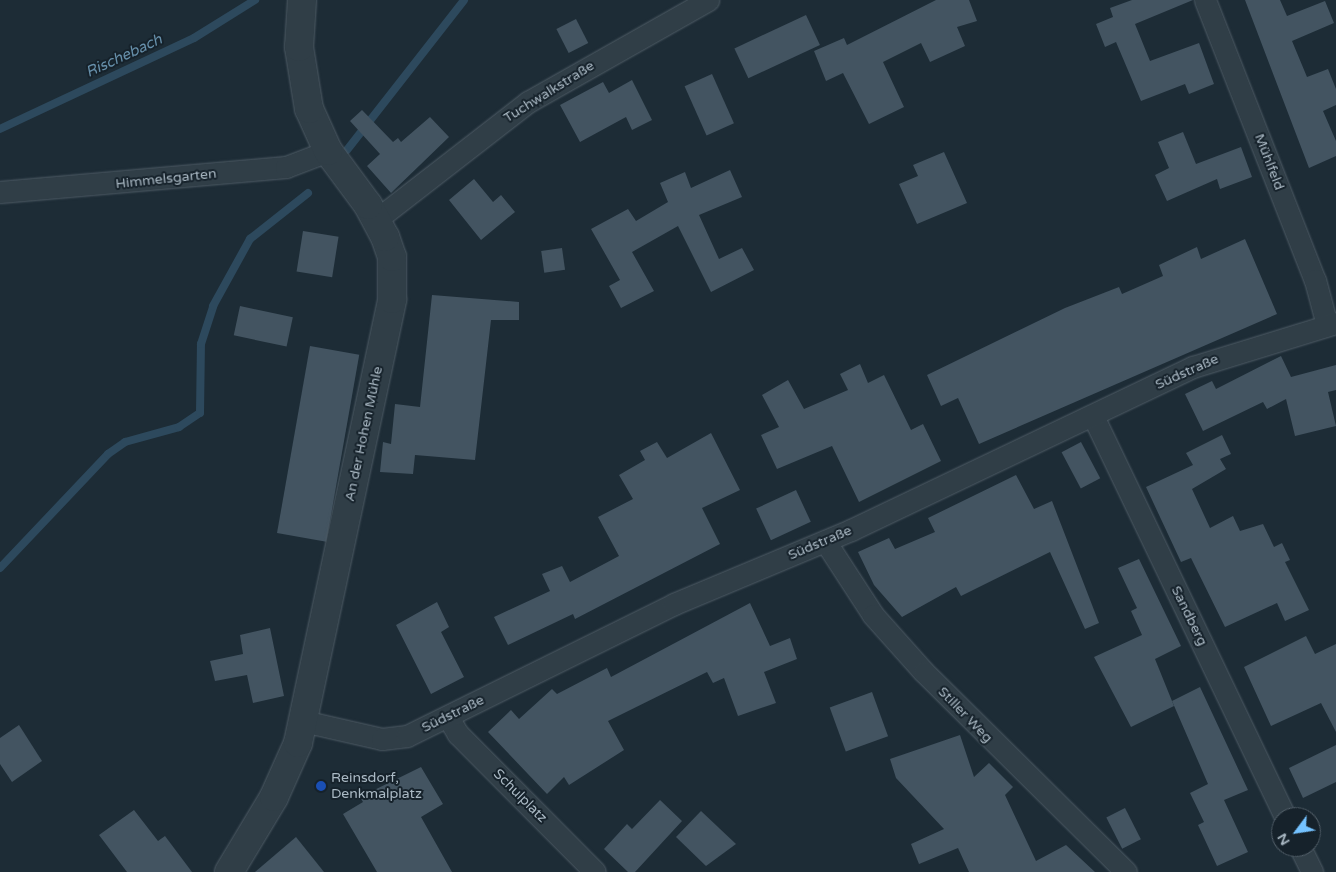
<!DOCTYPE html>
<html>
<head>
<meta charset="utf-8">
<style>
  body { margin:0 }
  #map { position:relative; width:1336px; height:872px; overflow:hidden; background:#1d2c36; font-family:"Varela Round",sans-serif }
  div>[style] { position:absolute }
  .stream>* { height:8px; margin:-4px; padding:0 4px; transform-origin:4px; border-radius:4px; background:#2d495d }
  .building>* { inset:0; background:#435461; transform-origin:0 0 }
  .roads { filter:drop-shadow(0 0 1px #4e5b65) drop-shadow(0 0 1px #4e5b65) }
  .minor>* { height:21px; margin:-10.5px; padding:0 10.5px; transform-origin:10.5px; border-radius:10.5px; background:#303e47 }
  .tertiary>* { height:28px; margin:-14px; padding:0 14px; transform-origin:14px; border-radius:14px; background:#303e47 }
  .dots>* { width:14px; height:14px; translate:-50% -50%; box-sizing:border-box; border:2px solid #16222b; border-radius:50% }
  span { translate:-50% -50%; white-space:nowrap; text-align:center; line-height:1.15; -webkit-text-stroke:4px #16222b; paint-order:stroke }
  .street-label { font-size:14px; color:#aab9c4 }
  .poi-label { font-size:14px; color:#aab9c4 }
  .left { translate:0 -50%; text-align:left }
  .water-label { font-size:15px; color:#6790ab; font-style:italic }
  .north { position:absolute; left:1271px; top:807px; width:50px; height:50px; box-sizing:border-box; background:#16222b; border:1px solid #515e68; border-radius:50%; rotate:239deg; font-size:14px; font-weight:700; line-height:20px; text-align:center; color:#aab9c4 }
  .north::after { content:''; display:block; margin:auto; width:18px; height:22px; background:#74c2ff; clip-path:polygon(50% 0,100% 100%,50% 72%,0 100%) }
</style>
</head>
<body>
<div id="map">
  <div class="stream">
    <i style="left:0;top:129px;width:214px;rotate:-25.1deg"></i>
    <i style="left:194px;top:38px;width:72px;rotate:-31.9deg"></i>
    <i style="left:347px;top:150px;width:190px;rotate:-52deg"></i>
    <i style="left:0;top:568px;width:157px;rotate:-46.5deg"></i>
    <i style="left:108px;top:454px;width:21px;rotate:-35deg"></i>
    <i style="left:125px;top:442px;width:56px;rotate:-15.5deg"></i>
    <i style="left:179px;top:427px;width:25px;rotate:-34deg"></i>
    <i style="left:200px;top:413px;width:69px;rotate:-89.2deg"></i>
    <i style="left:201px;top:344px;width:40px;rotate:-72deg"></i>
    <i style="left:213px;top:306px;width:77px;rotate:-61.1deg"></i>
    <i style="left:250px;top:239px;width:74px;rotate:-38.4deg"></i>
  </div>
  <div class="building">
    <i style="clip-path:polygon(936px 0,969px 0,977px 21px,957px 27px,965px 46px,930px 62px,921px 43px,883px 62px,904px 107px,869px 124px,843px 73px,826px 81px,814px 51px,844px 38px,847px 45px)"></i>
    <i style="clip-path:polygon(1132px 0,1193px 0,1135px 24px,1150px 61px,1199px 43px,1214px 84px,1189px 94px,1185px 84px,1141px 101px,1116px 42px,1105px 47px,1096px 24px,1113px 17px,1110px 8px)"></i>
    <i style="clip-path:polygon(1245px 0,1280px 0,1287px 16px,1325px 1px,1334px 23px,1292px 41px,1307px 77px,1328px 69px,1336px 89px,1336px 105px,1323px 111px,1336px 141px,1336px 156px,1309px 168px)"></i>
    <i style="left:806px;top:15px;width:33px;height:79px;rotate:65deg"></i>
    <i style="left:576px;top:19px;width:27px;height:22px;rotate:63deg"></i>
    <i style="left:712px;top:74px;width:54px;height:30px;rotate:66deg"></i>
    <i style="clip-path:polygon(632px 80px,652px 120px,632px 130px,626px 117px,580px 142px,560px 105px,603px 82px,609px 93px)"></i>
    <i style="clip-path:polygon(362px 110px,393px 142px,398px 138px,401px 142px,430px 117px,449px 137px,391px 193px,367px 166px,380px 154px,350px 121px)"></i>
    <i style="clip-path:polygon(1183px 132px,1196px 164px,1241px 147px,1252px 177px,1220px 189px,1217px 179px,1167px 201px,1155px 175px,1169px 168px,1158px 142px)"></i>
    <i style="clip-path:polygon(944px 152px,967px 203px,917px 224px,899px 184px,918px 176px,913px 165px)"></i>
    <i style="clip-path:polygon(730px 170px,742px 197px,699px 215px,719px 259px,742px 248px,754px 270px,711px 292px,678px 226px,632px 252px,654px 291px,621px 308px,609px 286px,620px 280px,591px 229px,628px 209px,636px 221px,668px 202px,660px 183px,685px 172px,691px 188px)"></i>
    <i style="clip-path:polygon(474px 179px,493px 202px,501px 195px,515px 212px,481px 240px,449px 200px)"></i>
    <i style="left:303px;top:231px;width:36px;height:41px;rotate:9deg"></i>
    <i style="clip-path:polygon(1245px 239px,1277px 314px,979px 444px,958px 398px,941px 406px,927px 375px,1065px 308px,1119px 287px,1122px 294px,1163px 276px,1159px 265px,1197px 247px,1201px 259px)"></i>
    <i style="left:562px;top:248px;width:22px;height:21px;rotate:82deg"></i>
    <i style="clip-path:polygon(432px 295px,519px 302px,519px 320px,491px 320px,475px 460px,415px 455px,413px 474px,380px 472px,383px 442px,391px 444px,395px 404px,420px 407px)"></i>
    <i style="left:240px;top:306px;width:54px;height:30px;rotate:12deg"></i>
    <i style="left:310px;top:346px;width:50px;height:190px;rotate:10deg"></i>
    <i style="clip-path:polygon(1281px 356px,1291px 377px,1336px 365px,1336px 390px,1328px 392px,1336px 426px,1295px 436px,1286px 399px,1267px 409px,1263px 402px,1203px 431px,1185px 394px,1212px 381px,1216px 389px)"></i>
    <i style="clip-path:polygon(860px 364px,868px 383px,884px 375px,911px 430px,923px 424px,941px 461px,859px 502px,832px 446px,777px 469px,761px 435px,779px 427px,762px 395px,788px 380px,804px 409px,848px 390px,840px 374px)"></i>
    <i style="clip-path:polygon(711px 433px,740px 490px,702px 508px,720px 544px,575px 619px,573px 614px,508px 645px,494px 617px,550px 591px,542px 574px,562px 566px,570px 582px,619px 556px,598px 517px,633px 499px,619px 475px,645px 460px,640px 451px,657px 442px,667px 458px)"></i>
    <i style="clip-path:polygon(1222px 435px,1231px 454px,1220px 459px,1226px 469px,1192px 489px,1210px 528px,1233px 516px,1240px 531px,1263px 524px,1274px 547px,1282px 543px,1290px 560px,1285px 562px,1309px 610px,1285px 621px,1277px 603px,1225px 627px,1191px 558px,1181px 562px,1146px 487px,1193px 465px,1186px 453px)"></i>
    <i style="left:1081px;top:442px;width:41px;height:22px;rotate:62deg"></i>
    <i style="clip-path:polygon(1016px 475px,1034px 509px,1052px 501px,1099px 623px,1085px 629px,1050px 552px,961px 596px,956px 587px,902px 617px,874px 585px,858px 552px,889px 538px,895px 549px,935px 532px,928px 518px)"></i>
    <i style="left:796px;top:490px;width:35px;height:44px;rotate:65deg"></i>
    <i style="clip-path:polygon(1139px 559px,1181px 646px,1155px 659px,1174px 706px,1131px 727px,1094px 657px,1142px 635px,1131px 611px,1137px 608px,1118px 568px)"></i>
    <i style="clip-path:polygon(437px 602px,449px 627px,441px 632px,464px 677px,431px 694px,396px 625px)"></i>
    <i style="clip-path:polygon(750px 603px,770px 646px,790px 638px,797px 659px,764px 672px,776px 703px,738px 716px,724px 678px,713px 683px,707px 672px,608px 721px,624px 750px,569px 785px,564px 777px,547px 794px,488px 732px,511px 710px,519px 719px,552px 689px,557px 694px,607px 668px,611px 677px)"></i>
    <i style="clip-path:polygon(270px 628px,284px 696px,253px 703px,247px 675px,215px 681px,210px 661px,243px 654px,240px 635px)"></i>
    <i style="clip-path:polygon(1306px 636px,1315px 654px,1336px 644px,1336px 732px,1321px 703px,1271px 726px,1244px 667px)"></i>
    <i style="clip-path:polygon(1200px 687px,1248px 790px,1224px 800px,1248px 852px,1217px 866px,1198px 825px,1204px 822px,1190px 793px,1208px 784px,1172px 701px)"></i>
    <i style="left:872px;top:692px;width:47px;height:45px;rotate:70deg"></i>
    <i style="clip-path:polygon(19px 725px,42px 761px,12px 782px,0 764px,0 738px)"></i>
    <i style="clip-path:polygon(960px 735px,974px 777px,989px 763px,1013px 787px,1005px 795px,1036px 861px,1066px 845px,1095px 872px,969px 872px,958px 848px,919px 864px,911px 844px,944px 829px,896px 778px,890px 759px)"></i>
    <i style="clip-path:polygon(1336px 745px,1336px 782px,1303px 798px,1289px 768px)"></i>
    <i style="clip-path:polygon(421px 767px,443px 804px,421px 817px,452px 872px,377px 872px,343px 814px,363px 802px,360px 797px)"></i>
    <i style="clip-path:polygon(660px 800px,682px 821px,635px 872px,628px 872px,604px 849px,627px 824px,632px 829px)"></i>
    <i style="left:1125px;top:808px;width:35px;height:21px;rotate:63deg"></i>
    <i style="clip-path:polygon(134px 810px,158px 841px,165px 836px,192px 872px,127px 872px,99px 835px)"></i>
    <i style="clip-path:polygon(701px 811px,736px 844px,706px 866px,676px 837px)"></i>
    <i style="clip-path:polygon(296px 837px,324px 872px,255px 872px)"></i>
  </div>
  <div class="roads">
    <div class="minor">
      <i style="left:1205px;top:0;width:301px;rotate:68.6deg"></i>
      <i style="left:1315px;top:280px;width:47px;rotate:75.1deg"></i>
      <i style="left:0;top:192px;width:287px;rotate:-5deg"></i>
      <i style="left:286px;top:167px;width:45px;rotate:-20.9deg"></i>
      <i style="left:377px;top:219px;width:191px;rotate:-37.8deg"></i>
      <i style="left:528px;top:102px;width:207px;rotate:-29.5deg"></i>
      <i style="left:1093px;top:416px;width:445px;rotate:64.4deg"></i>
      <i style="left:825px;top:541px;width:88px;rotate:57deg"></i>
      <i style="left:873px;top:615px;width:76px;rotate:48.2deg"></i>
      <i style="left:924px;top:672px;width:284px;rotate:44.7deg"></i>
      <i style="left:448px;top:717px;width:20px;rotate:60deg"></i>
      <i style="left:458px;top:734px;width:194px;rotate:45.2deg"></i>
      <i style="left:303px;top:721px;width:81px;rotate:12.8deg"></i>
      <i style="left:382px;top:739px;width:25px;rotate:-7deg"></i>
      <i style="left:407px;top:736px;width:298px;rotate:-26.3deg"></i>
      <i style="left:674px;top:604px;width:192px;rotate:-22.7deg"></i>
      <i style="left:851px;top:530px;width:379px;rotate:-25.5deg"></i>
      <i style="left:1193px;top:367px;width:150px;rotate:-17.1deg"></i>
      <i style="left:1300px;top:847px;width:28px;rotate:64deg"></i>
    </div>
    <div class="tertiary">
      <i style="left:229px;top:872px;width:87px;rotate:-59deg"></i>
      <i style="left:274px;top:797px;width:59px;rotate:-66deg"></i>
      <i style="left:298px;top:743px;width:454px;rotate:-78deg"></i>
      <i style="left:392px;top:299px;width:42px;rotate:-90deg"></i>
      <i style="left:392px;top:257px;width:21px;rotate:-109deg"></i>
      <i style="left:385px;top:237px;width:36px;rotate:-118deg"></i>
      <i style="left:368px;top:205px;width:67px;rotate:-126.5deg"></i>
      <i style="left:328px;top:151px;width:46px;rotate:-114.3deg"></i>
      <i style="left:309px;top:109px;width:63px;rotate:-99.2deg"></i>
      <i style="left:299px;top:47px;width:47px;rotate:-86.3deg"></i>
    </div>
  </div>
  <div class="dots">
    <i style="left:321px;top:786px;background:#1a4fb4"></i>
  </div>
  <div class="street-label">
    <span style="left:549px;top:92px;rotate:-32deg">Tuchwalkstraße</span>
    <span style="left:1269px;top:162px;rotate:69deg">Mühlfeld</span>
    <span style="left:166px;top:179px;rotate:-6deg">Himmelsgarten</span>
    <span style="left:1187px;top:372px;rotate:-24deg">Südstraße</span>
    <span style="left:364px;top:434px;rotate:-78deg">An der Hohen Mühle</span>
    <span style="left:820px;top:543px;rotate:-23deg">Südstraße</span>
    <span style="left:1189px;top:616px;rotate:64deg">Sandberg</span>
    <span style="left:453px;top:714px;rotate:-26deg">Südstraße</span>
    <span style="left:965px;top:715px;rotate:46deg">Stiller Weg</span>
    <span style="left:520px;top:796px;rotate:45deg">Schulplatz</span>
  </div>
  <div class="poi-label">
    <span class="left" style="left:331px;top:786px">Reinsdorf,<br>Denkmalplatz</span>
  </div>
  <div class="water-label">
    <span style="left:124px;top:56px;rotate:-25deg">Rischebach</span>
  </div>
  <div class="north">N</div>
</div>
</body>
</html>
